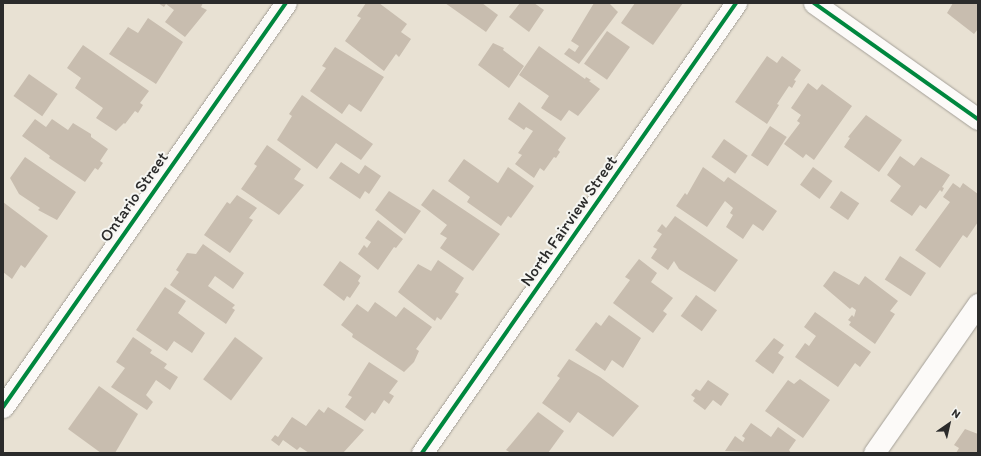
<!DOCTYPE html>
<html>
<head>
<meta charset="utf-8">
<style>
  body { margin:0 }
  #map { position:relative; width:981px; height:456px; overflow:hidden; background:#e8e1d3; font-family:Itim,sans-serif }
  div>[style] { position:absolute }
  .building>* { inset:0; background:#c8bdaf; transform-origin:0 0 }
  .roads { filter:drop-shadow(0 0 1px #a4a098) drop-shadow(0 0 1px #a4a098) }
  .street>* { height:21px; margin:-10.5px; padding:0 10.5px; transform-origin:10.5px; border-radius:10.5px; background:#fcfaf8 }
  .cycleway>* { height:4px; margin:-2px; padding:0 2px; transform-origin:2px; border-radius:2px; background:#00873e }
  span { translate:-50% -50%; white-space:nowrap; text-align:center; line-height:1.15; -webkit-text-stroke:4px #f6f6f2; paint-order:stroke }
  .street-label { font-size:17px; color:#2b2b2b }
  .frame { position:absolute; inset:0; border:4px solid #2b2b2b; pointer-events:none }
  .north { position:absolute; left:929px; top:404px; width:40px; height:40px; -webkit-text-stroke:3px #f6f6f2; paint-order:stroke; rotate:34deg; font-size:11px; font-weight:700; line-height:16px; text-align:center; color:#2b2b2b }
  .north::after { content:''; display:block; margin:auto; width:14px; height:18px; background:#2b2b2b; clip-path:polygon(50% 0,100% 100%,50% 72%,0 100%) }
</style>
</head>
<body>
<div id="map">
  <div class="building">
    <i style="clip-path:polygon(158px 3px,203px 3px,201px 7px,207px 10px,185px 37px,165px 22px,174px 10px,166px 4px,164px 7px)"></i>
    <i style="clip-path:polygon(366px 3px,379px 3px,407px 24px,401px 32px,411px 39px,399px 57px,396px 54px,384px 71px,345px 41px,361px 18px,357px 16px)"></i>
    <i style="clip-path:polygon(445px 3px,482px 3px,498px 15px,486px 32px)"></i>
    <i style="clip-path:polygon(520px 3px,534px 3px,544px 10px,529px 32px,509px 17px)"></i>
    <i style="clip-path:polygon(594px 3px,609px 3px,618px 12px,579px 64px,564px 54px,569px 48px,575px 52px,579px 46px,571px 41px)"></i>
    <i style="clip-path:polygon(635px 3px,683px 3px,653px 45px,621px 23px)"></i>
    <i style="clip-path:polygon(953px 3px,978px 3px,978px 29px,974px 34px,947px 13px)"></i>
    <i style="clip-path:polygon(148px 18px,183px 42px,156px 84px,109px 54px,128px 27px,138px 33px)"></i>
    <i style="left:607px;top:31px;width:28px;height:40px;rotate:35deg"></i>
    <i style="clip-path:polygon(493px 43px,504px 48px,503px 50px,524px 66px,509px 88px,478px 65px)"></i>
    <i style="clip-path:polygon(83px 45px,149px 91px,140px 103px,143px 105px,138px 113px,135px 111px,125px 124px,124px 123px,116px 131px,96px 118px,103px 108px,75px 88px,81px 78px,67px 68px)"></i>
    <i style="clip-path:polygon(539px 46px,585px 79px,586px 77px,591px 80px,589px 81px,600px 89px,578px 116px,569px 110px,561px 121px,541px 108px,549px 96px,519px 75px)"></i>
    <i style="clip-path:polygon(335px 47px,384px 77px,361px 112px,349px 104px,342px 114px,310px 91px,326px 68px,322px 66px)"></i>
    <i style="clip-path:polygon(767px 56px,777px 63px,782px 56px,801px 70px,794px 80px,796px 81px,792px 88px,789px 86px,777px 104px,779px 105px,767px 124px,735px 102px)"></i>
    <i style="left:29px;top:74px;width:35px;height:27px;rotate:35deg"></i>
    <i style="clip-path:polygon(808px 83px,817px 90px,822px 84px,852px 106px,814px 160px,806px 154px,803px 158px,784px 144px,800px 123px,797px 121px,801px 115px,791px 108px)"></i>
    <i style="clip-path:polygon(302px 95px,373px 144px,361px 160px,336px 143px,317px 169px,277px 140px,292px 116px,289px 114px)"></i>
    <i style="clip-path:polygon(519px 102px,566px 138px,558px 150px,560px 152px,556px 158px,554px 157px,544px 171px,540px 168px,534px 178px,515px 164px,522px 155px,518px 153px,533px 131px,526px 127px,524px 130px,508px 119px)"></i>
    <i style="clip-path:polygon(866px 115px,902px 140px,879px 172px,844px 147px,850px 138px,848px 137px)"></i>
    <i style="clip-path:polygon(35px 119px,46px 127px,52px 119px,68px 130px,73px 123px,91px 134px,91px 137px,108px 149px,100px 161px,103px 163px,98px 170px,95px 168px,85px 182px,49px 158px,50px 156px,22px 136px)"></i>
    <i style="left:770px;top:126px;width:20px;height:35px;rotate:33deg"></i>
    <i style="left:724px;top:139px;width:29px;height:22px;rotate:35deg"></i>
    <i style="clip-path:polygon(267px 145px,301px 169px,294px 179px,304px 185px,279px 215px,241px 189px,257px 166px,254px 164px)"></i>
    <i style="clip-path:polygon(900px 156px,914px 166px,921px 157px,950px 175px,942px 187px,944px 188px,942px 192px,940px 190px,926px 209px,920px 205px,912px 216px,890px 201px,901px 186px,887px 175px)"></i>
    <i style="clip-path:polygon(25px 157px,76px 192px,57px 220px,38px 210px,40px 208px,19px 194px,10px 178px)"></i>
    <i style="clip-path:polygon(464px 159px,498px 183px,508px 167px,534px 186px,511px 218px,508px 216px,501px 226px,467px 202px,470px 197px,448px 181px)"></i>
    <i style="clip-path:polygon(341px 162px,359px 174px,365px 165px,381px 176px,369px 194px,365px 191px,360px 199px,329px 178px)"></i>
    <i style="clip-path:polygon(703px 167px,724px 182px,728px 177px,777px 211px,763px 231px,753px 224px,743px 239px,726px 227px,733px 215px,730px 213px,733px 208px,725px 201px,707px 227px,676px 206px,685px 193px,687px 195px)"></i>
    <i style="left:813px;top:167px;width:24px;height:22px;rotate:36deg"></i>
    <i style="clip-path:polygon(953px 183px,960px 188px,963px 183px,978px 194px,978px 222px,967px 238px,963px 235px,940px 268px,915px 250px,950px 202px,943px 197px)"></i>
    <i style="clip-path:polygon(433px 189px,500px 234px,473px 271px,440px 248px,447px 238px,440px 234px,447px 225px,421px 205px)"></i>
    <i style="clip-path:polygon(389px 191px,421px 211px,405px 234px,375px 210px)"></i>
    <i style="left:841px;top:191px;width:22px;height:20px;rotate:34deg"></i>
    <i style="clip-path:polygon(237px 195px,257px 208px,249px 218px,253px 220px,230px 253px,204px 235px,227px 202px,230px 204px)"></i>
    <i style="clip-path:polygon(3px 202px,48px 236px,25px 268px,21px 265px,12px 279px,3px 272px)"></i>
    <i style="clip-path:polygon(675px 216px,738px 260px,715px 292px,679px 269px,674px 261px,668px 270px,651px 258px,657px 249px,653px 247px,662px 234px,657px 231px,662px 224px,666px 228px)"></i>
    <i style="clip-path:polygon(378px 220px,403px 239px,396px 248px,394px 247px,378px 270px,358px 254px,364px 245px,367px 248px,371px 242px,365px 238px)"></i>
    <i style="clip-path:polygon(203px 244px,244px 273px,233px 289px,215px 276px,208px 286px,235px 305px,232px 308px,235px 310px,226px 324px,170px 285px,179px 272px,176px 270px,187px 253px,196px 254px)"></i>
    <i style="left:900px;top:256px;width:31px;height:28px;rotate:33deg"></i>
    <i style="clip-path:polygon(639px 259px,657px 273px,651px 282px,673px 298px,663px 311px,667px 314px,653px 333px,613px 303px,630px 280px,625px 277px)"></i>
    <i style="clip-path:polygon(438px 260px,464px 278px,455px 292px,459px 294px,441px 320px,437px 317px,435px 321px,398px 292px,418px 264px,431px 271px)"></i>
    <i style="clip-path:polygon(340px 261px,361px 276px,358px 281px,360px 283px,350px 298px,347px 296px,344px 301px,323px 285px)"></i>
    <i style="clip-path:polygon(834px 271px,859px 285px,865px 276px,898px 301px,890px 311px,895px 314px,875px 344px,849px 325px,851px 322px,848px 320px,852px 315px,854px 317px,856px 310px,852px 307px,850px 309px,823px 286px)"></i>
    <i style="clip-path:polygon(165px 287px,186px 301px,178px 313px,205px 333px,192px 353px,174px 341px,167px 351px,136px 330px)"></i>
    <i style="left:696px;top:295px;width:26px;height:26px;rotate:36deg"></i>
    <i style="clip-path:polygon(375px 302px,396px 317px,404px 307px,432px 327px,416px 349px,419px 351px,414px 362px,404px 372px,352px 337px,353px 334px,341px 325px,357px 304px,368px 312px)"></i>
    <i style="clip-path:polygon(815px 312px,871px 352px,860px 367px,855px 363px,838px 387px,795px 357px,805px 343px,809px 346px,816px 336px,804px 327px)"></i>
    <i style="clip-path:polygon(609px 315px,641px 338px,623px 368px,612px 360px,605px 371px,575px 350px,596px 322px,601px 326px)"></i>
    <i style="clip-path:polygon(133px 337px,152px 350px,150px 353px,167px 364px,164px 368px,178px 377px,170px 390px,156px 380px,146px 395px,153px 402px,147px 410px,111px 387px,125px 368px,116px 362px)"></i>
    <i style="left:235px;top:337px;width:35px;height:53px;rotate:37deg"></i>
    <i style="clip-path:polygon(774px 338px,784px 345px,778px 353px,784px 357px,773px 374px,755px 361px)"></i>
    <i style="clip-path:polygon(569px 359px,600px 377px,639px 406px,613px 437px,578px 412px,570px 423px,542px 403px,560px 378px,557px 376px)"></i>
    <i style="clip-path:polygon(369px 362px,398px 381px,389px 393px,394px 396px,389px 404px,384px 400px,375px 414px,372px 412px,365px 421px,345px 407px,352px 397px,348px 395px)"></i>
    <i style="clip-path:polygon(800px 379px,830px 400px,803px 438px,765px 411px,788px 380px,794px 384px)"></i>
    <i style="clip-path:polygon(708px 380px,729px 394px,721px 406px,713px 400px,705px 410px,693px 401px,695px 398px,691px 395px,696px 389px,700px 391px)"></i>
    <i style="clip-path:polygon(99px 386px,138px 414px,115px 453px,101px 453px,68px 429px)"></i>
    <i style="clip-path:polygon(328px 407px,364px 430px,343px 453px,309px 453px,300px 447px,297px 450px,283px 440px,279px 446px,271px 440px,275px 435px,278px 437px,292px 417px,306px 426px,319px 409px,324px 413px)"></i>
    <i style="clip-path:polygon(538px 412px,564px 431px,548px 453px,511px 453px,506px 450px)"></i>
    <i style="clip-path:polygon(751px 423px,771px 437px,778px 427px,796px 440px,789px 450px,791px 453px,725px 451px,735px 436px,743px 442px,745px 438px,742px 436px)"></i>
    <i style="clip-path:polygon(965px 429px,978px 434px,978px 453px,956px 453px,959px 448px,954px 445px)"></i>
  </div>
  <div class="roads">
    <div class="street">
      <i style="left:814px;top:3px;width:201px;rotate:35.3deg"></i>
      <i style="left:3px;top:407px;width:493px;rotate:-55deg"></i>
      <i style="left:422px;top:453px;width:549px;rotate:-55.09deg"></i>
      <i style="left:874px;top:453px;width:182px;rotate:-55.1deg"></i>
    </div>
  </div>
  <div class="cycleway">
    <i style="left:814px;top:3px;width:201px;rotate:35.3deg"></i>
    <i style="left:3px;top:407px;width:493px;rotate:-55deg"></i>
    <i style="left:422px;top:453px;width:549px;rotate:-55.09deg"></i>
  </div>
  <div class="street-label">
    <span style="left:134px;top:197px;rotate:-55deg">Ontario Street</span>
    <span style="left:569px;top:221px;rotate:-55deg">North Fairview Street</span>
  </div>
  <div class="frame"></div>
  <div class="north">N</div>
</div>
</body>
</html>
